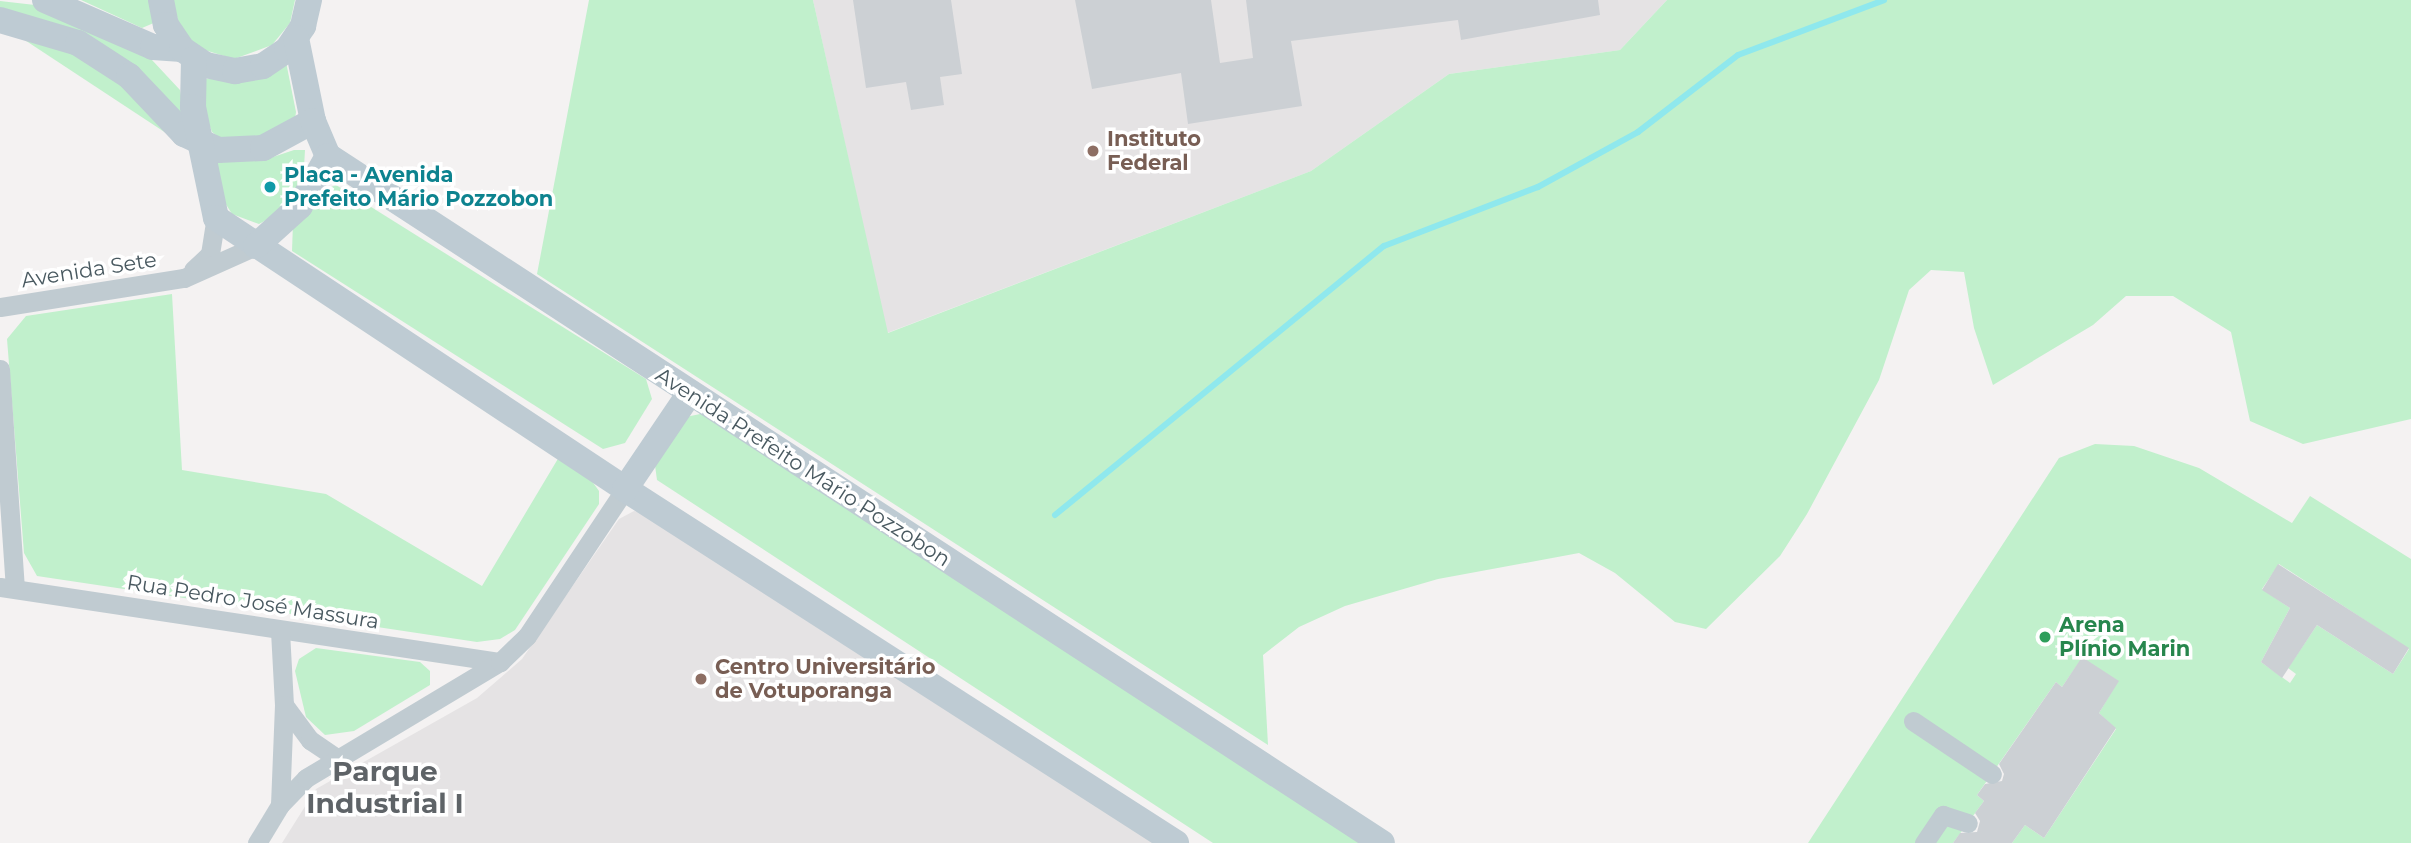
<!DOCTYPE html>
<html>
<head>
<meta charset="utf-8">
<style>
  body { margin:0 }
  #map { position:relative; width:2411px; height:843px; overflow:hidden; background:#f4f2f2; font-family:Montserrat,sans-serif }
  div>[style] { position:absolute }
  .education>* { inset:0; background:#e5e3e4 }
  .green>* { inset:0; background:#c1f0cc }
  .stream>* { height:6px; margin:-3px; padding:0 3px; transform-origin:3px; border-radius:3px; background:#8fe8ed }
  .building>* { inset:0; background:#ccd0d4 }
  .street>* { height:19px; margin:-9.5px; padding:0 9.5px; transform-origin:9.5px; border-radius:9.5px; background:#c0cbd1 }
  .secondary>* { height:26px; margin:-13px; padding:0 13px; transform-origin:13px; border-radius:13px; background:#becbd3 }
  .dots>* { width:19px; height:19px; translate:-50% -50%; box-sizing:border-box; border:4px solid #fff; border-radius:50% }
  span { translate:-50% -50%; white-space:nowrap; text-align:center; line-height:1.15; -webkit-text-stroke:7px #fff; paint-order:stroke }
  .education-label { font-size:21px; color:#785e54; font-weight:700 }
  .left { translate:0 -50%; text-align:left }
  .culture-label { font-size:21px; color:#0d838f; font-weight:700 }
  .street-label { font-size:21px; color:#495960 }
  .leisure-label { font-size:21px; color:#27864d; font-weight:700 }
  .district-label { font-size:28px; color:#5e6367; font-weight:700 }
</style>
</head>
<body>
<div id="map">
  <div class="education">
    <i style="clip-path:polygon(813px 0,1667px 0,1620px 50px,1449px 74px,1311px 171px,887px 333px)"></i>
    <i style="clip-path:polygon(634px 511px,649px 514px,1157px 843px,282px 843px,316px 789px,477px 698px,522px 659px,619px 519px)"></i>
  </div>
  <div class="green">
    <i style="clip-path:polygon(81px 0,151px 0,156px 22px,142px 28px)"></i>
    <i style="clip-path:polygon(172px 0,295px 0,290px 23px,272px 45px,234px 59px,198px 48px,181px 30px)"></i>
    <i style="clip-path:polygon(589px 0,813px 0,888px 333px,1311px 171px,1449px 74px,1620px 50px,1667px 0,2411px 0,2411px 419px,2303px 444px,2250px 421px,2231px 332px,2173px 296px,2126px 296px,2093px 325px,1993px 385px,1974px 328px,1964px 272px,1931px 270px,1909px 290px,1879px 380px,1807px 514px,1780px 556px,1706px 629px,1675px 622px,1615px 573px,1579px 553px,1438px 579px,1345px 606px,1299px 627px,1263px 655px,1268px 745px,537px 274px)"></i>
    <i style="clip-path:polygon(0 1px,35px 5px,152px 60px,180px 90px,185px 119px,168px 104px,0 13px)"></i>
    <i style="clip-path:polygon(8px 29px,48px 39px,140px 96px,169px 135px)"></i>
    <i style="clip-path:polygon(286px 62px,296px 112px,294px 125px,279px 135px,224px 141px,212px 132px,202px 106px,202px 80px)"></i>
    <i style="clip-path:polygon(294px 150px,305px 150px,303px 185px,281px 212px,259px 224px,232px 214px,222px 198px,213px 162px,267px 159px)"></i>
    <i style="clip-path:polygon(336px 185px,646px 379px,652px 399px,625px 443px,603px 449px,292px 251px,293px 223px,319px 192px)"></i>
    <i style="clip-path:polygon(172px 294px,182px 470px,326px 494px,482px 586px,559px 457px,589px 477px,599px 491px,599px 504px,515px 630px,500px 639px,477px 642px,37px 576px,24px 553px,7px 339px,26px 316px)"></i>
    <i style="clip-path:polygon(705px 413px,1368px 843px,1213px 843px,657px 480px,654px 458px,681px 418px)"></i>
    <i style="clip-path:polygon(evenodd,2095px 444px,2134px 446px,2199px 468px,2292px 523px,2310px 496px,2411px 559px,2411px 843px,2012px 843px,2025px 825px,2044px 838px,2116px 729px,2099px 713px,2118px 681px,2082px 658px,2062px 687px,2056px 682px,1977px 795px,1984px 801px,1953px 843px,1808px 843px,2059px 458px,2095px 444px,2279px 564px,2409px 649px,2393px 674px,2317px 625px,2288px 668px,2296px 674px,2290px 683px,2261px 662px,2290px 608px,2262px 589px,2279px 564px)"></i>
    <i style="clip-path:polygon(316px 648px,420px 662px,430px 671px,430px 685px,354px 731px,325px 735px,306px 717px,295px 671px,299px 659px)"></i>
  </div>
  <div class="stream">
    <i style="left:1055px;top:515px;width:425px;rotate:-39.3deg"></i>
    <i style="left:1384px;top:246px;width:165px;rotate:-21deg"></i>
    <i style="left:1538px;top:187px;width:114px;rotate:-28.8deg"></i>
    <i style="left:1638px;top:132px;width:126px;rotate:-37.6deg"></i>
    <i style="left:1738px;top:55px;width:156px;rotate:-20.6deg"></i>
  </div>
  <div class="building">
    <i style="clip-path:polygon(853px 0,951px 0,962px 74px,940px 77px,944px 105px,911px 110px,906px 82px,866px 88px)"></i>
    <i style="clip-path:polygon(1075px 0,1211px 0,1220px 63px,1253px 58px,1246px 0,1598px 0,1600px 15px,1461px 40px,1458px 20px,1291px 41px,1302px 106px,1188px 124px,1181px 73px,1092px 89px)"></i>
    <i style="clip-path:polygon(2278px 564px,2409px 648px,2393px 674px,2317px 625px,2282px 678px,2261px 662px,2290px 608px,2262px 590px)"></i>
    <i style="clip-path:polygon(2082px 657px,2119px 681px,2099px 713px,2116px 728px,2044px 838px,2025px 825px,2012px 843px,1953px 843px,1960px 833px,1977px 832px,1980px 821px,1975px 813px,1984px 801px,1977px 795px,1985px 784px,2002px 781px,2004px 774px,1999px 764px,2056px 682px,2062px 687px)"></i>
  </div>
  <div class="street">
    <i style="left:193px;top:270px;width:23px;rotate:-43deg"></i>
    <i style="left:210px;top:254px;width:36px;rotate:-81deg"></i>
    <i style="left:0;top:307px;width:186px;rotate:-9deg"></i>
    <i style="left:184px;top:278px;width:79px;rotate:-24deg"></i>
    <i style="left:0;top:369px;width:220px;rotate:86.1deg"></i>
    <i style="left:0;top:587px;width:506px;rotate:8.53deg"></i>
    <i style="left:280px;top:631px;width:74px;rotate:86.9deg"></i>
    <i style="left:284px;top:705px;width:100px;rotate:92.3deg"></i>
    <i style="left:284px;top:705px;width:44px;rotate:53.4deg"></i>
    <i style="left:310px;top:740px;width:30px;rotate:34deg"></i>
    <i style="left:1913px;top:721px;width:95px;rotate:33.9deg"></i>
    <i style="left:257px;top:843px;width:44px;rotate:-58.8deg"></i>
    <i style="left:280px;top:805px;width:37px;rotate:-46deg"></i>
    <i style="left:306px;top:778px;width:226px;rotate:-30.9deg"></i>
    <i style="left:500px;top:662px;width:37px;rotate:-44deg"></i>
    <i style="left:527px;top:636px;width:177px;rotate:-56.3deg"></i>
    <i style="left:1924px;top:843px;width:34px;rotate:-56deg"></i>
    <i style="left:1943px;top:815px;width:26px;rotate:18deg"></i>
  </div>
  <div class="secondary">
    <i style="left:45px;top:0;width:118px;rotate:23.5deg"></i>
    <i style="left:153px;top:47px;width:29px;rotate:4deg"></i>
    <i style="left:161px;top:0;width:25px;rotate:79deg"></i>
    <i style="left:166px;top:25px;width:29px;rotate:56deg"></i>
    <i style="left:182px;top:49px;width:29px;rotate:34deg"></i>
    <i style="left:206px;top:65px;width:30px;rotate:12deg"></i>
    <i style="left:235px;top:71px;width:28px;rotate:-10deg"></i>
    <i style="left:263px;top:66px;width:29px;rotate:-34deg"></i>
    <i style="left:287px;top:50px;width:29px;rotate:-56deg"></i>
    <i style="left:303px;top:26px;width:27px;rotate:-77deg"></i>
    <i style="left:0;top:20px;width:81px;rotate:16.4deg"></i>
    <i style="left:78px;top:43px;width:61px;rotate:32.9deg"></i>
    <i style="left:129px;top:76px;width:80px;rotate:46.5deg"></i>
    <i style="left:184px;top:134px;width:38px;rotate:25deg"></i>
    <i style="left:219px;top:150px;width:44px;rotate:-2.6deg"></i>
    <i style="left:263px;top:148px;width:57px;rotate:-28.4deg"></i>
    <i style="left:296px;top:38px;width:85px;rotate:78.4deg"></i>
    <i style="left:313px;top:121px;width:38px;rotate:67deg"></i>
    <i style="left:328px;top:156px;width:1258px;rotate:33.1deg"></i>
    <i style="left:194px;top:59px;width:48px;rotate:91.2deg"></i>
    <i style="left:193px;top:107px;width:113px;rotate:78.3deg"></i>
    <i style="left:216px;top:218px;width:491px;rotate:33.5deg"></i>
    <i style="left:625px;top:489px;width:655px;rotate:32.72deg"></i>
    <i style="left:256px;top:246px;width:59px;rotate:-42.3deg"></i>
    <i style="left:300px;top:206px;width:57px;rotate:-60.8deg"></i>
    <i style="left:625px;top:489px;width:115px;rotate:-56deg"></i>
  </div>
  <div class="dots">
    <i style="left:1093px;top:151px;background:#8d6e63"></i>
    <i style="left:270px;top:187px;background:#0f9aa8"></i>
    <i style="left:2045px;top:637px;background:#2e9e5b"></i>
    <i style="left:701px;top:679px;background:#8d6e63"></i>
  </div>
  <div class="education-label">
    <span class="left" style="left:1107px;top:151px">Instituto<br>Federal</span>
    <span class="left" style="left:715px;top:679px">Centro Universitário<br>de Votuporanga</span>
  </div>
  <div class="culture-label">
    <span class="left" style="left:284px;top:187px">Placa - Avenida<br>Prefeito Mário Pozzobon</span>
  </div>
  <div class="street-label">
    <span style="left:89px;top:270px;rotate:-9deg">Avenida Sete</span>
    <span style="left:803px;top:467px;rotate:33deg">Avenida Prefeito Mário Pozzobon</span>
    <span style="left:253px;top:602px;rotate:9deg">Rua Pedro José Massura</span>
  </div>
  <div class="leisure-label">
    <span class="left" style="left:2059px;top:637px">Arena<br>Plínio Marin</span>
  </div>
  <div class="district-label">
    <span style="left:385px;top:787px">Parque<br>Industrial I</span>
  </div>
</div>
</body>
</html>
